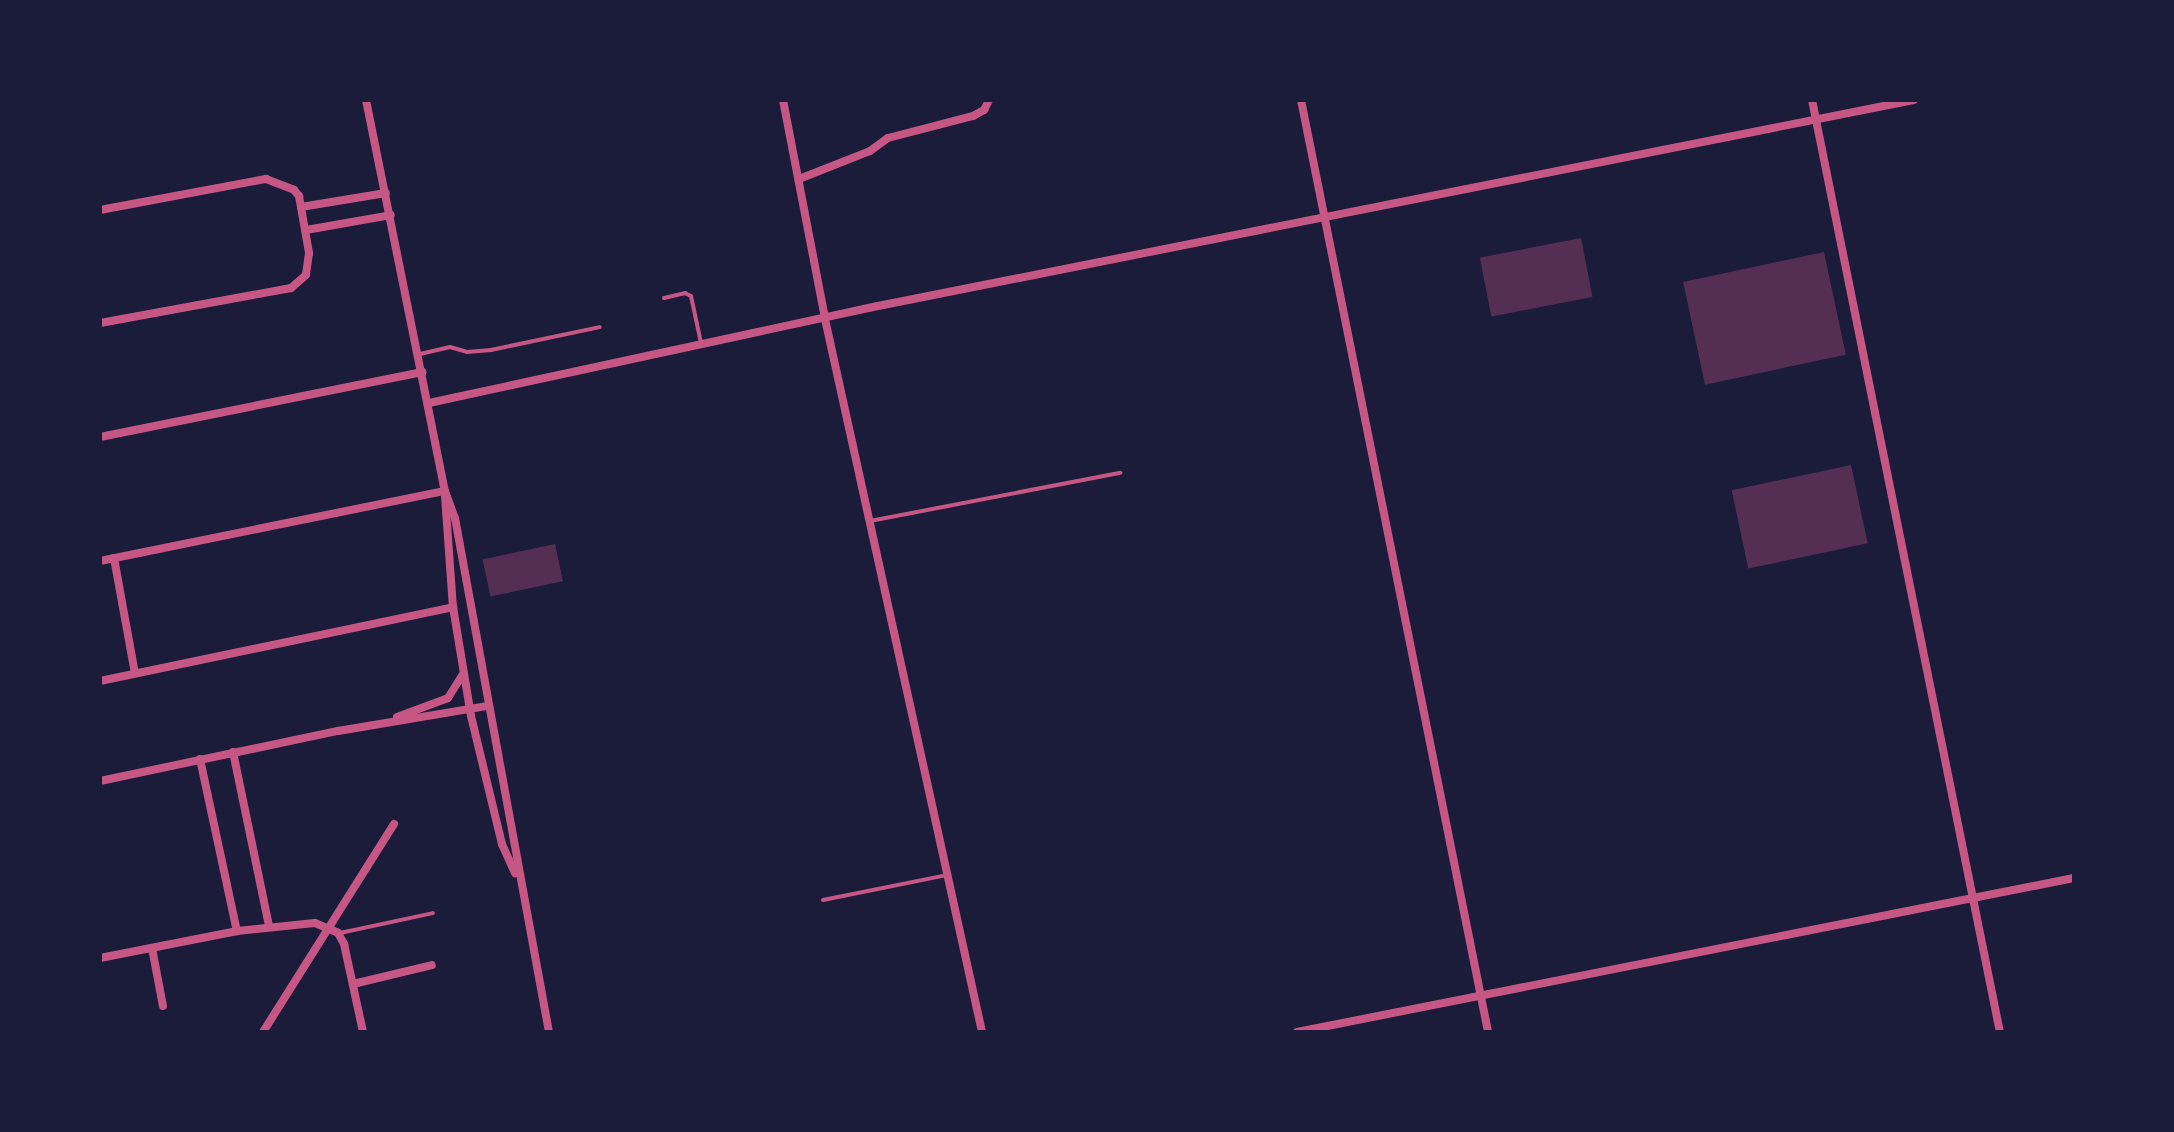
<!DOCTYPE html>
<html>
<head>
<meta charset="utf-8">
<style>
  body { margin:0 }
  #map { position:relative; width:2174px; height:1132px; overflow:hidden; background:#1b1b3a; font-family:Karla,sans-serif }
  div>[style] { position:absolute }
  .building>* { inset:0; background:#542f53; transform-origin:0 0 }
  .service>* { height:4px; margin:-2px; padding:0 2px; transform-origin:2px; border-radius:2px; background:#c65784 }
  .minor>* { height:8px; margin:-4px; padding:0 4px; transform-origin:4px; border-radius:4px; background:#c65784 }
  span { translate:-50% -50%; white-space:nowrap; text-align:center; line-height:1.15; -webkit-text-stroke:8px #1b1b3a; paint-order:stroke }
  .frame { position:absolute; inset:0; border:102px solid #1b1b3a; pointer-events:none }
</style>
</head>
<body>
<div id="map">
  <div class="building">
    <i style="left:1581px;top:238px;width:60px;height:103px;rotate:79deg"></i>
    <i style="left:1824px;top:252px;width:105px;height:144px;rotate:78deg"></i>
    <i style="left:1851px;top:465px;width:80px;height:122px;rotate:78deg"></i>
    <i style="left:555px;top:544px;width:38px;height:74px;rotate:78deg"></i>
  </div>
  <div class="service">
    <i style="left:664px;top:298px;width:22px;rotate:-13deg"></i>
    <i style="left:685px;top:293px;width:7px;rotate:27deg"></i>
    <i style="left:691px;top:296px;width:48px;rotate:78deg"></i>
    <i style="left:420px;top:354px;width:31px;rotate:-13deg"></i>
    <i style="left:450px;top:347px;width:18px;rotate:16deg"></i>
    <i style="left:467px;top:352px;width:24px;rotate:-5deg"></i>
    <i style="left:491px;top:350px;width:111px;rotate:-11.9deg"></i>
    <i style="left:870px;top:521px;width:255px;rotate:-10.9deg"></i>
    <i style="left:823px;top:900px;width:126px;rotate:-11.4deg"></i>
    <i style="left:340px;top:933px;width:95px;rotate:-12.1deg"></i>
  </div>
  <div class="minor">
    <i style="left:366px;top:100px;width:399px;rotate:78.6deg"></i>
    <i style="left:445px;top:491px;width:29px;rotate:70deg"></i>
    <i style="left:455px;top:518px;width:523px;rotate:79.64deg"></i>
    <i style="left:783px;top:100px;width:223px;rotate:79.1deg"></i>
    <i style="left:825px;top:319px;width:730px;rotate:77.58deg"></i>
    <i style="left:1301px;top:100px;width:951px;rotate:78.65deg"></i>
    <i style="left:1812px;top:100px;width:951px;rotate:78.6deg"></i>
    <i style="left:799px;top:179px;width:76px;rotate:-21.5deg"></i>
    <i style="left:870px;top:151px;width:22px;rotate:-36deg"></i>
    <i style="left:888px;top:138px;width:88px;rotate:-14.5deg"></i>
    <i style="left:973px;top:116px;width:13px;rotate:-29deg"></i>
    <i style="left:984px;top:110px;width:11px;rotate:-63deg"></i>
    <i style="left:301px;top:207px;width:86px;rotate:-9.4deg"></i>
    <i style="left:100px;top:210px;width:169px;rotate:-10.6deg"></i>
    <i style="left:266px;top:179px;width:30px;rotate:21deg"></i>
    <i style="left:294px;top:190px;width:8px;rotate:50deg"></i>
    <i style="left:299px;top:196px;width:58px;rotate:80deg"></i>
    <i style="left:309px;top:253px;width:22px;rotate:98deg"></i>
    <i style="left:306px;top:275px;width:20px;rotate:139deg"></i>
    <i style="left:291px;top:288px;width:194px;rotate:169.6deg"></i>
    <i style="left:306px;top:230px;width:86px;rotate:-10deg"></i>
    <i style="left:429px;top:403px;width:459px;rotate:-12.2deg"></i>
    <i style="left:878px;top:306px;width:1056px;rotate:-11.25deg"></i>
    <i style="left:100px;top:437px;width:329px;rotate:-11.4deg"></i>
    <i style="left:445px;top:496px;width:111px;rotate:85.9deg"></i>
    <i style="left:453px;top:607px;width:110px;rotate:80.6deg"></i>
    <i style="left:471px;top:716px;width:132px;rotate:76.4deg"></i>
    <i style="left:502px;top:844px;width:32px;rotate:66deg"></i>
    <i style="left:114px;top:558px;width:117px;rotate:79.7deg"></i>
    <i style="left:100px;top:561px;width:352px;rotate:-11.5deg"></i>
    <i style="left:100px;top:681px;width:361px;rotate:-11.8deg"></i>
    <i style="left:397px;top:717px;width:54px;rotate:-20.4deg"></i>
    <i style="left:448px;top:698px;width:28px;rotate:-58deg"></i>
    <i style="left:233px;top:752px;width:178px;rotate:78.3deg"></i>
    <i style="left:200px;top:759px;width:176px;rotate:77.9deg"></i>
    <i style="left:100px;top:781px;width:243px;rotate:-11.9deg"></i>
    <i style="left:338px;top:731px;width:152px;rotate:-9.5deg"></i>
    <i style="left:152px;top:948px;width:59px;rotate:79.3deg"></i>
    <i style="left:100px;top:958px;width:140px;rotate:-11.1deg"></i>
    <i style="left:237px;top:931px;width:78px;rotate:-5.9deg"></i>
    <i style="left:315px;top:923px;width:25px;rotate:23deg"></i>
    <i style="left:338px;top:933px;width:13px;rotate:61deg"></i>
    <i style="left:344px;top:944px;width:90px;rotate:77.8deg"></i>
    <i style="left:353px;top:984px;width:81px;rotate:-13.5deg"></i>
    <i style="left:263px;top:1032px;width:246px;rotate:-57.8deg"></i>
    <i style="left:1297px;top:1032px;width:792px;rotate:-11.21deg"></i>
  </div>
  <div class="frame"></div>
</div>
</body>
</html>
